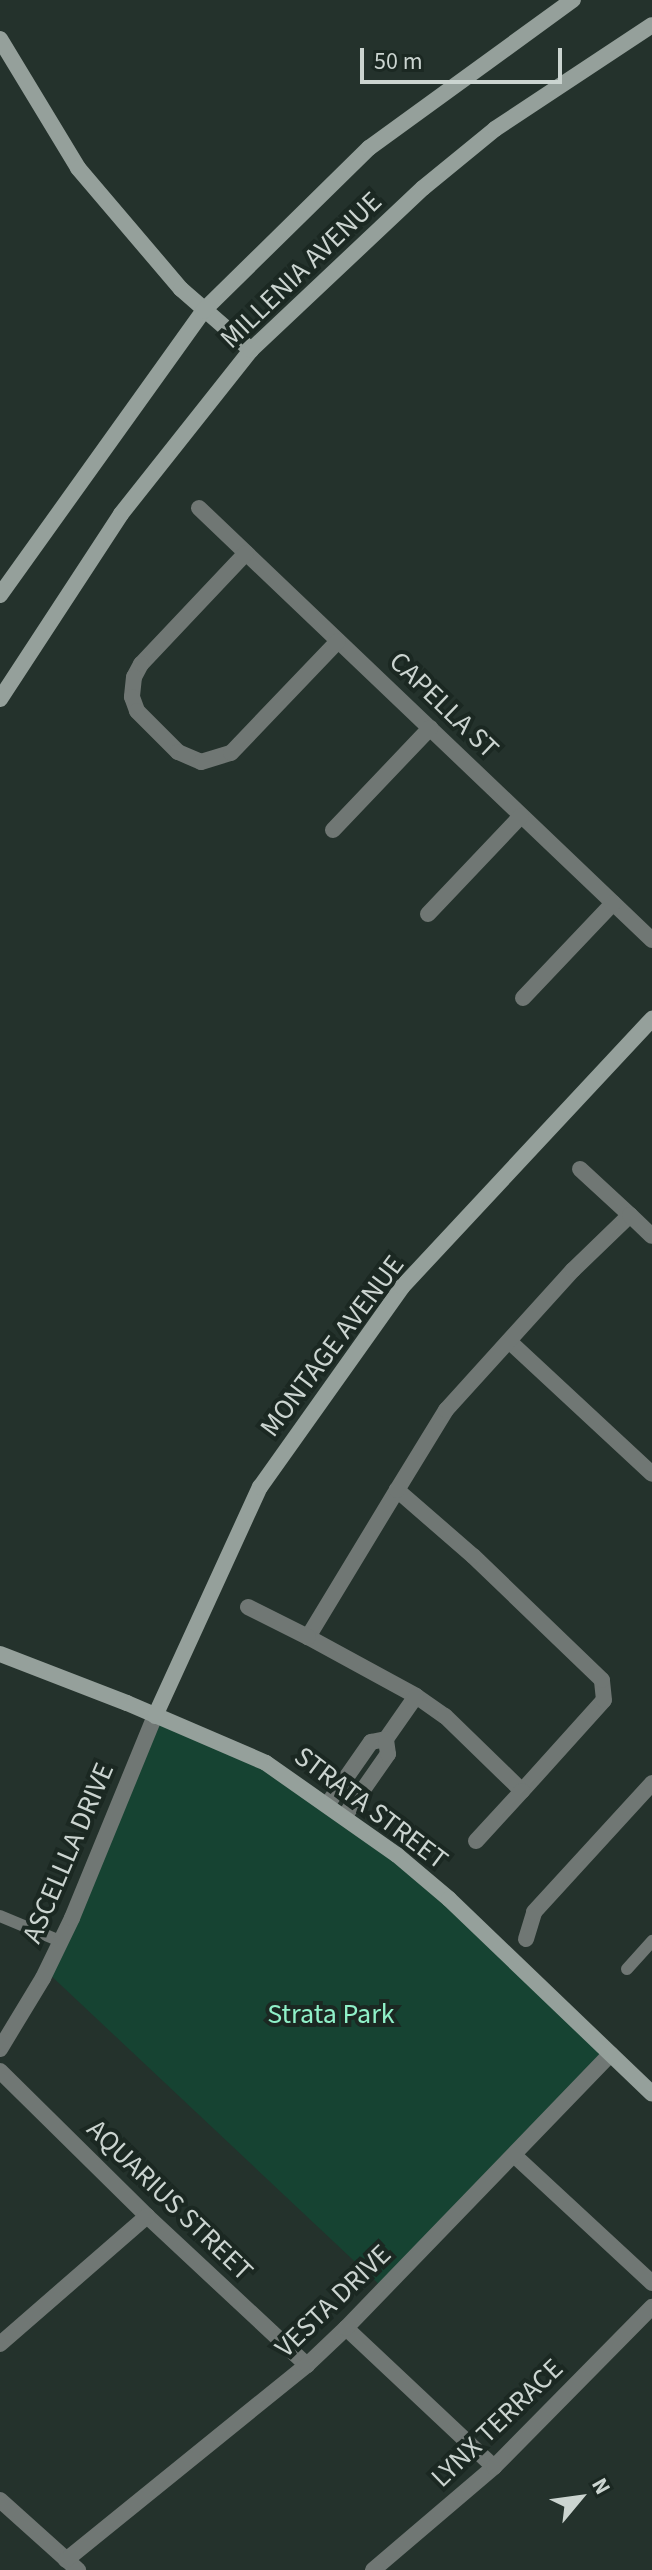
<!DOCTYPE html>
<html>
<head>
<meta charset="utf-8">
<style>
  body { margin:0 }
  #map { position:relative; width:652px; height:2570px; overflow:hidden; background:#24322c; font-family:"Source Sans 3",sans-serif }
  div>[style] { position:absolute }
  .green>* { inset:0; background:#164332 }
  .lane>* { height:12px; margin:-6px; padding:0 6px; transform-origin:6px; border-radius:6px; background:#707774 }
  .street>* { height:16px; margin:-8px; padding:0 8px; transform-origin:8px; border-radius:8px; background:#707774 }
  .secondary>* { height:16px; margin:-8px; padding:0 8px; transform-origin:8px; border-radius:8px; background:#95a09b }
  span { translate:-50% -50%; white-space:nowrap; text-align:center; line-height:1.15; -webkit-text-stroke:8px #1b2822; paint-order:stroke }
  .street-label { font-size:28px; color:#cbd4d0 }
  .park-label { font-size:28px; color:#90f1c9 }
  .north { position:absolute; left:540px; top:2458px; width:80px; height:80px; -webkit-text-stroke:6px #1b2822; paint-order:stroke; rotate:61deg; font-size:22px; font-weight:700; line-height:32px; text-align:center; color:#cbd4d0 }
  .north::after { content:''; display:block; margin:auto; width:28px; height:36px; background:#cbd4d0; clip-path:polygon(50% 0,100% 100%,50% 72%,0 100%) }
  .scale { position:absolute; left:360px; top:48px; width:202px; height:36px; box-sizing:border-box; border:4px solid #cbd4d0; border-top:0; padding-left:10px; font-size:24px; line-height:28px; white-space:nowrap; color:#cbd4d0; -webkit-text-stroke:6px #1b2822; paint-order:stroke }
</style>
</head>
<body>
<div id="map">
  <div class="green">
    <i style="clip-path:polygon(155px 1716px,329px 1801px,611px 2054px,385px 2290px,46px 1971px)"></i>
  </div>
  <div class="lane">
    <i style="left:0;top:1916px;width:65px;rotate:22.6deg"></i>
    <i style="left:627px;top:1969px;width:38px;rotate:-48deg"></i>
  </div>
  <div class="street">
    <i style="left:199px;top:508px;width:626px;rotate:43.64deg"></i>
    <i style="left:246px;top:553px;width:153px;rotate:133.4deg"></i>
    <i style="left:141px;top:664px;width:15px;rotate:118deg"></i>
    <i style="left:134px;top:677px;width:20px;rotate:96deg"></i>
    <i style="left:132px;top:697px;width:15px;rotate:70deg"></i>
    <i style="left:137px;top:711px;width:58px;rotate:45deg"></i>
    <i style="left:178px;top:752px;width:25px;rotate:23deg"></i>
    <i style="left:201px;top:762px;width:31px;rotate:-17deg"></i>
    <i style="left:231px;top:753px;width:155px;rotate:-46.3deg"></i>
    <i style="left:333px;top:830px;width:141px;rotate:-46.4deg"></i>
    <i style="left:428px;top:914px;width:135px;rotate:-46.5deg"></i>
    <i style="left:523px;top:998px;width:131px;rotate:-46.5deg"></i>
    <i style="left:580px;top:1169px;width:68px;rotate:42.6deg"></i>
    <i style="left:509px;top:1341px;width:195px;rotate:42.9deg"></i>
    <i style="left:397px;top:1490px;width:172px;rotate:121.2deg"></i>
    <i style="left:308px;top:1637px;width:123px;rotate:28.6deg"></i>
    <i style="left:416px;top:1696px;width:35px;rotate:35deg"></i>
    <i style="left:445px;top:1716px;width:107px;rotate:44.2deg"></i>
    <i style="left:522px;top:1791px;width:122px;rotate:-48deg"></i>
    <i style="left:604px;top:1700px;width:20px;rotate:-96deg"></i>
    <i style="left:602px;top:1680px;width:179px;rotate:-136.1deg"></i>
    <i style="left:473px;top:1556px;width:101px;rotate:-139deg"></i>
    <i style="left:397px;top:1490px;width:94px;rotate:-58.5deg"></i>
    <i style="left:446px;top:1410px;width:189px;rotate:-47.8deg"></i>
    <i style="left:573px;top:1270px;width:79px;rotate:-44deg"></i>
    <i style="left:630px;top:1215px;width:30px;rotate:44deg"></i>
    <i style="left:248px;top:1607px;width:67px;rotate:26.6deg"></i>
    <i style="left:327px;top:1805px;width:77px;rotate:-55.1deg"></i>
    <i style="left:371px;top:1742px;width:15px;rotate:-11deg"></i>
    <i style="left:386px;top:1739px;width:52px;rotate:-55.1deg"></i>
    <i style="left:344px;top:1817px;width:77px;rotate:-55.1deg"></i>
    <i style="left:388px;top:1754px;width:15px;rotate:-98deg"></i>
    <i style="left:476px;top:1841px;width:68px;rotate:-47.4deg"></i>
    <i style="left:526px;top:1939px;width:28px;rotate:-73deg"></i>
    <i style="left:534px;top:1912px;width:175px;rotate:-47.5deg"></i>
    <i style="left:0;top:2049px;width:83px;rotate:-58.8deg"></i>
    <i style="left:43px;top:1978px;width:67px;rotate:-64.2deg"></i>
    <i style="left:72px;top:1918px;width:218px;rotate:-67.7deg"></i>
    <i style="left:0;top:2071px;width:206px;rotate:44.6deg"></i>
    <i style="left:147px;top:2216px;width:219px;rotate:43deg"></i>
    <i style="left:515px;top:2156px;width:187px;rotate:42.8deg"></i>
    <i style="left:346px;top:2328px;width:203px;rotate:43.2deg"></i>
    <i style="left:0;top:2344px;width:195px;rotate:-41deg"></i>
    <i style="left:0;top:2500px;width:105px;rotate:41.9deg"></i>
    <i style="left:66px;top:2560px;width:310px;rotate:-39deg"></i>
    <i style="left:307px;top:2365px;width:54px;rotate:-43.5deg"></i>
    <i style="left:346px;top:2328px;width:381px;rotate:-46deg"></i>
    <i style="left:373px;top:2570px;width:159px;rotate:-40.4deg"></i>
    <i style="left:494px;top:2467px;width:225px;rotate:-45.4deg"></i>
  </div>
  <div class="secondary">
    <i style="left:0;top:39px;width:151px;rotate:58.8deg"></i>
    <i style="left:78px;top:168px;width:159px;rotate:49.6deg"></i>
    <i style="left:181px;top:289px;width:93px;rotate:41.1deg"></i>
    <i style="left:0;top:595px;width:349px;rotate:-54.4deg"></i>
    <i style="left:203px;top:311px;width:233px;rotate:-44.5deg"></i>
    <i style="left:369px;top:148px;width:252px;rotate:-36deg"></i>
    <i style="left:0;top:699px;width:221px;rotate:-56.8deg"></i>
    <i style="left:121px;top:514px;width:209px;rotate:-51.6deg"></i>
    <i style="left:251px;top:350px;width:236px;rotate:-43.3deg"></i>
    <i style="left:423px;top:188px;width:93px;rotate:-39.3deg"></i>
    <i style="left:495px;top:129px;width:188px;rotate:-33.5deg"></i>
    <i style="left:0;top:1654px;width:136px;rotate:21.1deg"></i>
    <i style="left:127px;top:1703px;width:151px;rotate:23.3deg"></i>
    <i style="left:266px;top:1763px;width:160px;rotate:35.1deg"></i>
    <i style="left:397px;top:1855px;width:68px;rotate:40.2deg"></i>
    <i style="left:449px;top:1899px;width:281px;rotate:43.8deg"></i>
    <i style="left:155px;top:1716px;width:252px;rotate:-65.4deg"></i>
    <i style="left:260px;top:1487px;width:245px;rotate:-54.6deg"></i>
    <i style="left:402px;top:1287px;width:367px;rotate:-47deg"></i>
  </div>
  <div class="street-label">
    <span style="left:301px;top:270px;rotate:-44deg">MILLENIA AVENUE</span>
    <span style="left:444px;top:705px;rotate:44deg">CAPELLA ST</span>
    <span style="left:332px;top:1346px;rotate:-53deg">MONTAGE AVENUE</span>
    <span style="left:371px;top:1808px;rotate:37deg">STRATA STREET</span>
    <span style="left:68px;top:1853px;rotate:-67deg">ASCELLLA DRIVE</span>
    <span style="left:170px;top:2200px;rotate:44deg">AQUARIUS STREET</span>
    <span style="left:333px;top:2301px;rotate:-44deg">VESTA DRIVE</span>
    <span style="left:497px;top:2423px;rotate:-44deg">LYNX TERRACE</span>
  </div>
  <div class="park-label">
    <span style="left:331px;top:2014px">Strata Park</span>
  </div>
  <div class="north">N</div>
  <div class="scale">50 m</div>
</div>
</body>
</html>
